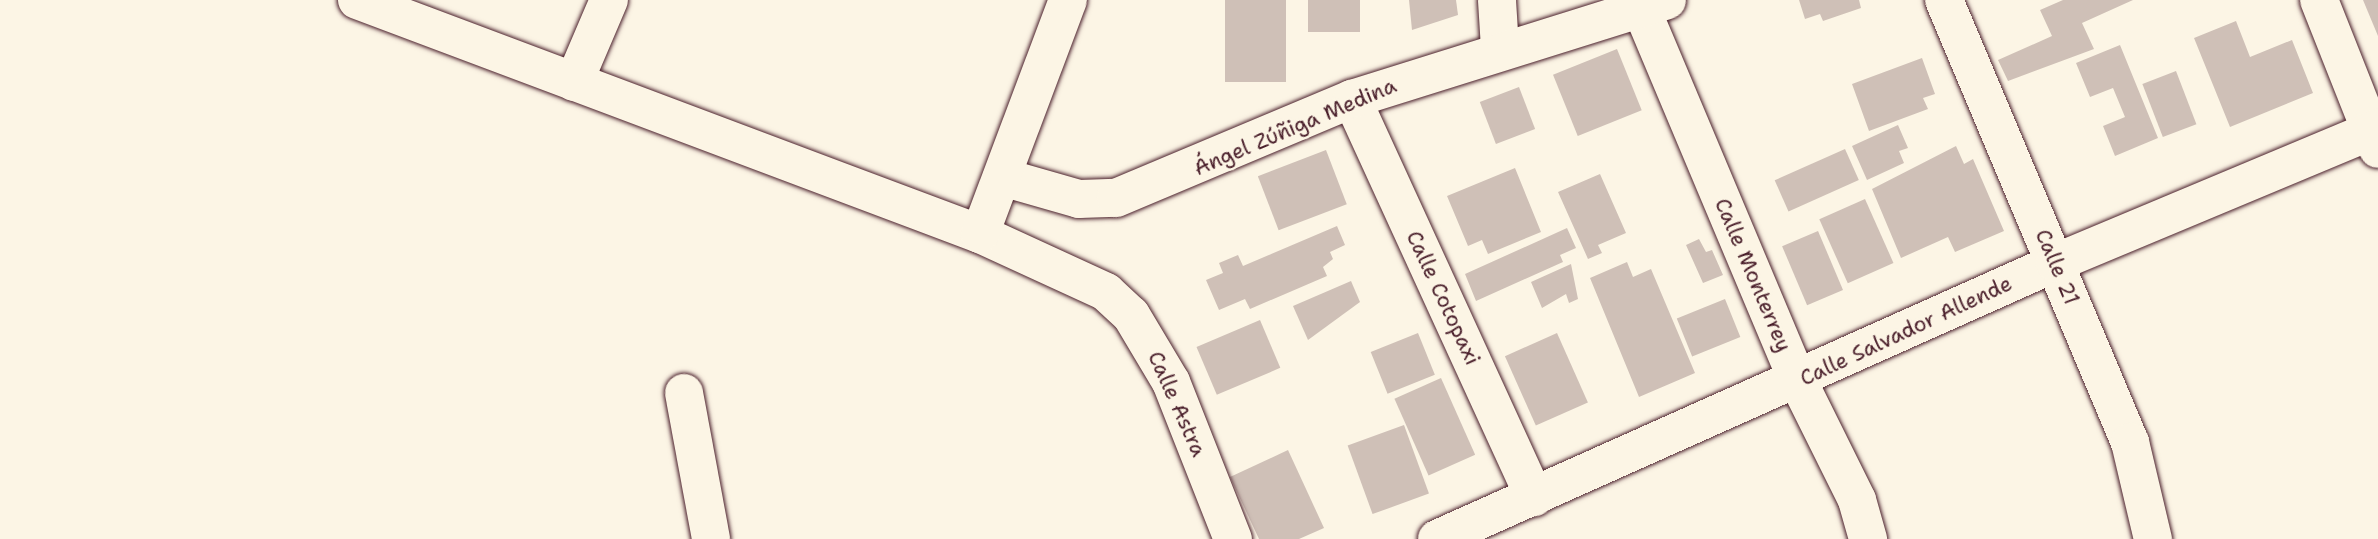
<!DOCTYPE html>
<html>
<head>
<meta charset="utf-8">
<style>
  body { margin:0 }
  #map { position:relative; width:2378px; height:539px; overflow:hidden; background:#fcf5e5; font-family:"Shantell Sans",sans-serif }
  div>[style] { position:absolute }
  .building>* { inset:0; background:#cfc0b7; transform-origin:0 0 }
  .roads { filter:drop-shadow(0 0 2px #4a1f2b) drop-shadow(0 0 2px #4a1f2b) }
  .minor>* { height:38px; margin:-19px; padding:0 19px; transform-origin:19px; border-radius:19px; background:#fcf5e5 }
  span { translate:-50% -50%; white-space:nowrap; text-align:center; line-height:1.15; -webkit-text-stroke:5px #fcf5e5; paint-order:stroke }
  .street-label { font-size:21px; color:#4a1f2b }
</style>
</head>
<body>
<div id="map">
  <div class="building">
    <i style="left:1225px;top:0;width:61px;height:82px"></i>
    <i style="left:1308px;top:0;width:52px;height:32px"></i>
    <i style="clip-path:polygon(1409px 0,1456px 0,1458px 15px,1412px 30px)"></i>
    <i style="clip-path:polygon(1799px 0,1859px 0,1861px 8px,1823px 21px,1820px 14px,1805px 19px)"></i>
    <i style="clip-path:polygon(2063px 0,2133px 0,2082px 23px,2094px 49px,2008px 81px,1998px 60px,2052px 36px,2040px 10px)"></i>
    <i style="clip-path:polygon(2363px 0,2378px 0,2378px 36px)"></i>
    <i style="clip-path:polygon(2236px 21px,2250px 57px,2292px 40px,2313px 93px,2230px 127px,2194px 38px)"></i>
    <i style="clip-path:polygon(2120px 45px,2158px 138px,2115px 156px,2103px 126px,2125px 117px,2113px 88px,2090px 97px,2076px 63px)"></i>
    <i style="left:1617px;top:49px;width:66px;height:69px;rotate:68deg"></i>
    <i style="clip-path:polygon(1922px 58px,1935px 94px,1923px 98px,1928px 109px,1869px 131px,1852px 84px)"></i>
    <i style="left:2176px;top:71px;width:57px;height:36px;rotate:69deg"></i>
    <i style="left:1519px;top:87px;width:45px;height:42px;rotate:69deg"></i>
    <i style="clip-path:polygon(1898px 125px,1908px 148px,1899px 151px,1904px 163px,1867px 180px,1852px 146px)"></i>
    <i style="clip-path:polygon(1956px 146px,1964px 164px,1973px 159px,2004px 231px,1955px 252px,1948px 237px,1901px 258px,1872px 189px)"></i>
    <i style="left:1845px;top:149px;width:34px;height:77px;rotate:66deg"></i>
    <i style="left:1326px;top:150px;width:58px;height:73px;rotate:69deg"></i>
    <i style="clip-path:polygon(1515px 168px,1541px 232px,1488px 254px,1482px 240px,1468px 246px,1447px 196px)"></i>
    <i style="clip-path:polygon(1600px 174px,1626px 233px,1598px 245px,1602px 253px,1588px 259px,1558px 192px)"></i>
    <i style="left:1865px;top:199px;width:70px;height:50px;rotate:66deg"></i>
    <i style="clip-path:polygon(1337px 226px,1345px 245px,1330px 252px,1333px 259px,1323px 267px,1327px 276px,1250px 309px,1245px 299px,1219px 310px,1206px 280px,1223px 273px,1219px 263px,1238px 255px,1243px 266px)"></i>
    <i style="clip-path:polygon(1567px 228px,1576px 248px,1560px 255px,1563px 262px,1476px 301px,1465px 274px)"></i>
    <i style="left:1818px;top:231px;width:64px;height:39px;rotate:67deg"></i>
    <i style="clip-path:polygon(1699px 239px,1706px 252px,1712px 250px,1723px 275px,1703px 283px,1686px 245px)"></i>
    <i style="clip-path:polygon(1627px 262px,1633px 277px,1651px 269px,1695px 373px,1639px 397px,1590px 278px)"></i>
    <i style="clip-path:polygon(1571px 264px,1578px 299px,1569px 303px,1566px 294px,1542px 308px,1531px 282px)"></i>
    <i style="clip-path:polygon(1351px 281px,1360px 302px,1308px 340px,1293px 306px)"></i>
    <i style="left:1725px;top:299px;width:41px;height:52px;rotate:68deg"></i>
    <i style="left:1260px;top:320px;width:52px;height:69px;rotate:67deg"></i>
    <i style="left:1418px;top:333px;width:45px;height:51px;rotate:68deg"></i>
    <i style="left:1557px;top:333px;width:76px;height:57px;rotate:66deg"></i>
    <i style="left:1441px;top:378px;width:84px;height:51px;rotate:66deg"></i>
    <i style="left:1404px;top:425px;width:73px;height:60px;rotate:70deg"></i>
    <i style="clip-path:polygon(1288px 450px,1324px 528px,1299px 539px,1259px 539px,1230px 477px)"></i>
  </div>
  <div class="roads">
    <div class="minor">
      <i style="left:357px;top:0;width:665px;rotate:20.59deg"></i>
      <i style="left:980px;top:234px;width:139px;rotate:24.7deg"></i>
      <i style="left:1106px;top:292px;width:34px;rotate:43deg"></i>
      <i style="left:1131px;top:315px;width:78px;rotate:59.2deg"></i>
      <i style="left:1171px;top:382px;width:169px;rotate:68.5deg"></i>
      <i style="left:1497px;top:0;width:49px;rotate:86.5deg"></i>
      <i style="left:1944px;top:0;width:480px;rotate:67.2deg"></i>
      <i style="left:2130px;top:442px;width:100px;rotate:76.7deg"></i>
      <i style="left:2319px;top:0;width:160px;rotate:68.4deg"></i>
      <i style="left:1641px;top:8px;width:405px;rotate:67.2deg"></i>
      <i style="left:1798px;top:381px;width:133px;rotate:63.6deg"></i>
      <i style="left:1857px;top:500px;width:41px;rotate:74.2deg"></i>
      <i style="left:574px;top:82px;width:89px;rotate:-66.9deg"></i>
      <i style="left:1352px;top:99px;width:438px;rotate:65.4deg"></i>
      <i style="left:1002px;top:177px;width:80px;rotate:15.9deg"></i>
      <i style="left:1079px;top:199px;width:37px;rotate:-2deg"></i>
      <i style="left:1116px;top:198px;width:256px;rotate:-22.8deg"></i>
      <i style="left:1352px;top:99px;width:330px;rotate:-17.4deg"></i>
      <i style="left:980px;top:234px;width:250px;rotate:-69.4deg"></i>
      <i style="left:684px;top:393px;width:148px;rotate:79.5deg"></i>
      <i style="left:1437px;top:539px;width:677px;rotate:-24.07deg"></i>
      <i style="left:2055px;top:263px;width:350px;rotate:-22.7deg"></i>
    </div>
  </div>
  <div class="street-label">
    <span style="left:1295px;top:127px;rotate:-23deg">Ángel Zúñiga Medina</span>
    <span style="left:2057px;top:267px;rotate:67deg">Calle 21</span>
    <span style="left:1753px;top:275px;rotate:67deg">Calle Monterrey</span>
    <span style="left:1443px;top:298px;rotate:65deg">Calle Cotopaxi</span>
    <span style="left:1906px;top:331px;rotate:-25deg">Calle Salvador Allende</span>
    <span style="left:1177px;top:404px;rotate:66deg">Calle Astra</span>
  </div>
</div>
</body>
</html>
